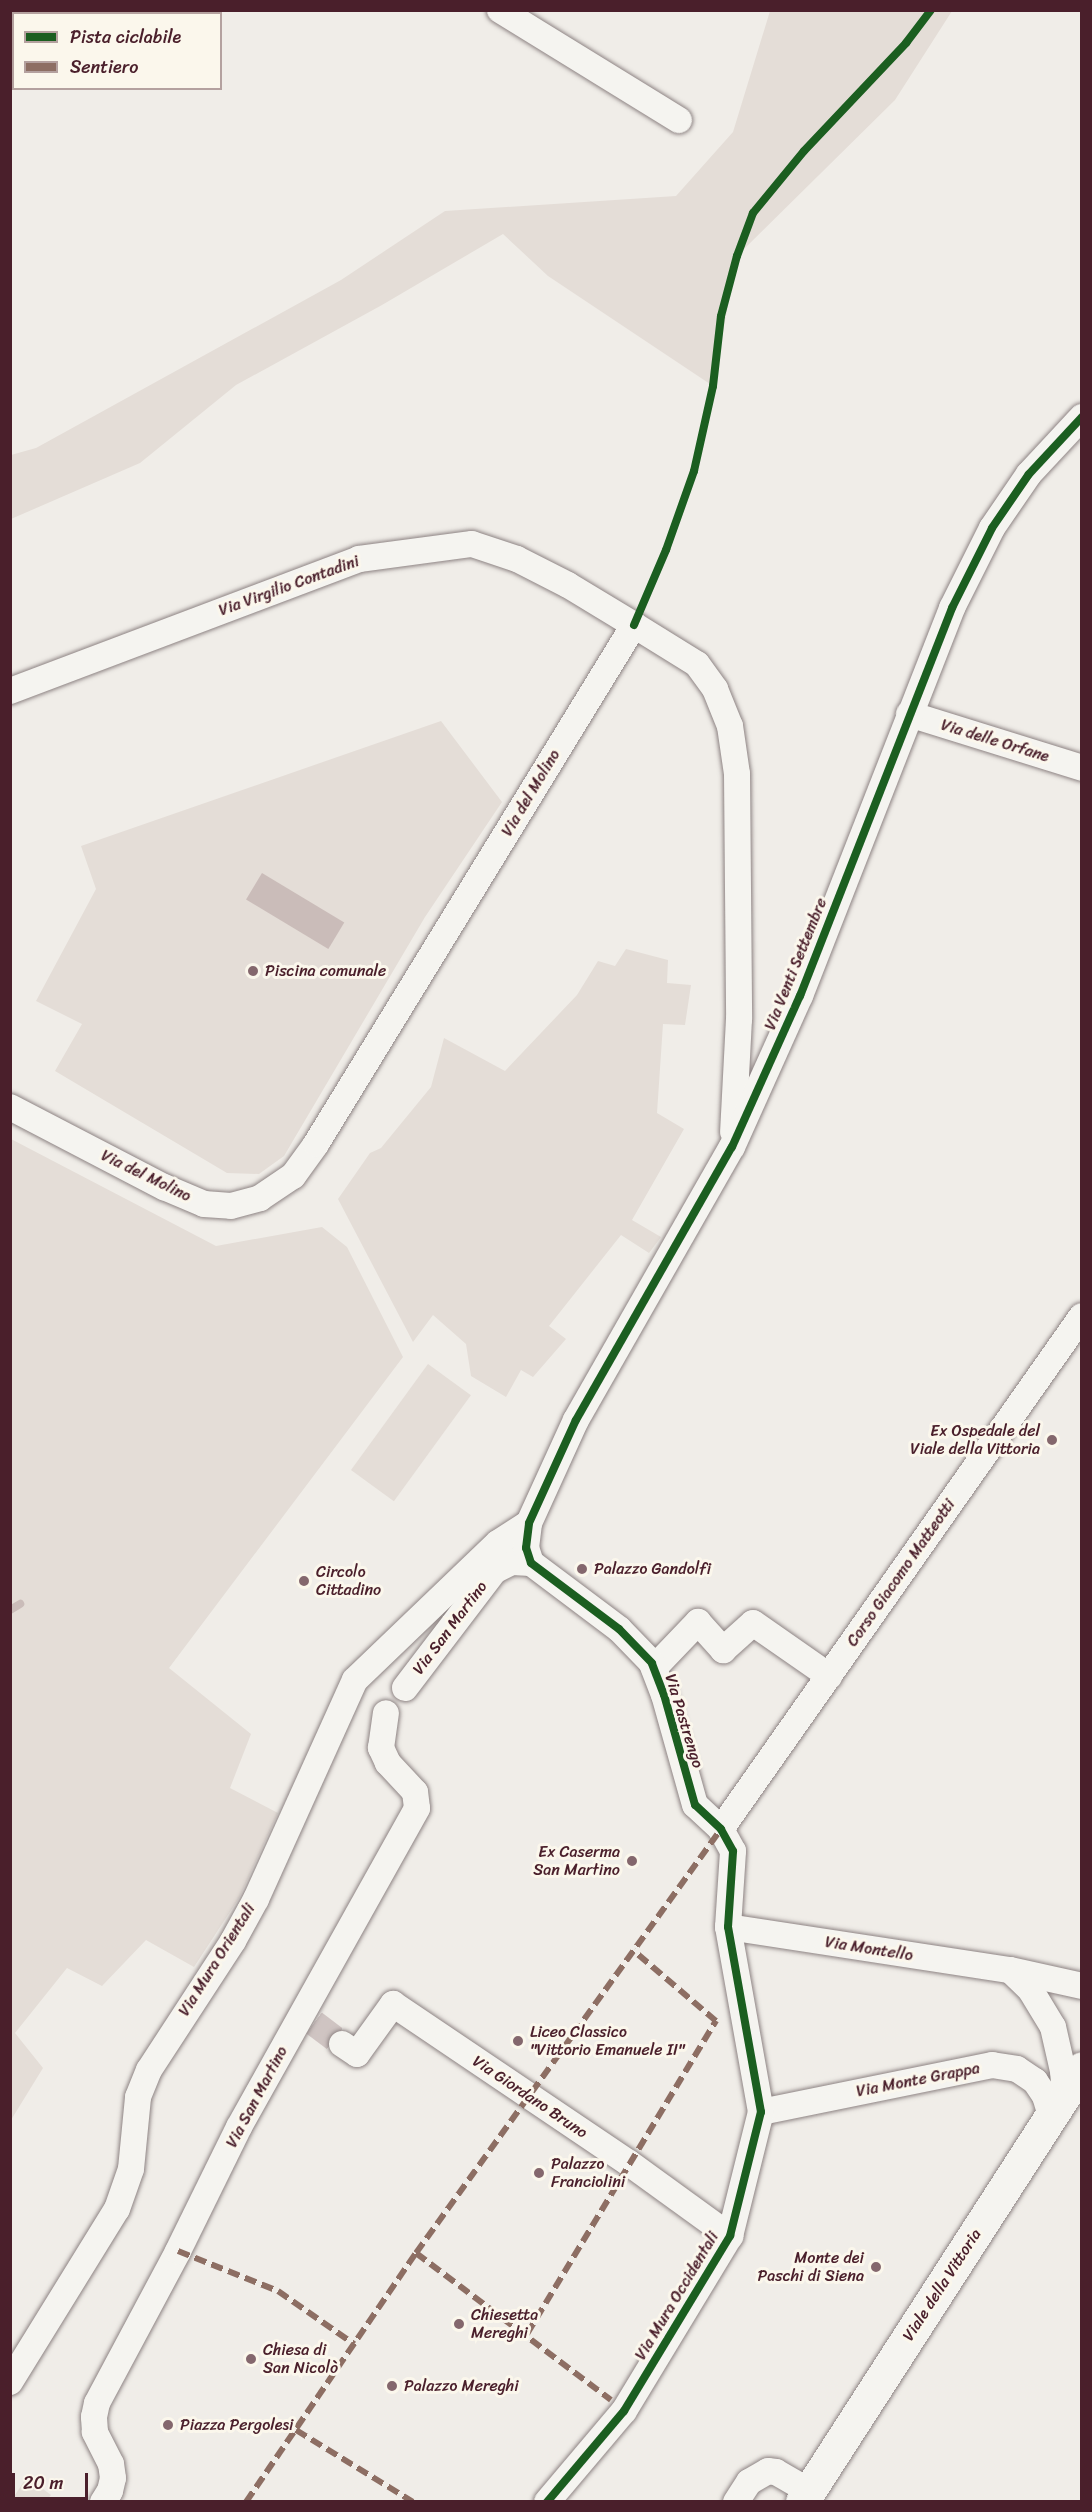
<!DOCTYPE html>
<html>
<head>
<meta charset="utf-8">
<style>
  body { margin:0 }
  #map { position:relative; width:1092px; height:2512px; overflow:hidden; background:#f0ede8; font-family:Sriracha,sans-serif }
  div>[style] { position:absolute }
  .green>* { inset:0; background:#e4ddd7; transform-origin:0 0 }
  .water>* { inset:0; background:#cabcb9; transform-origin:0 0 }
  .stream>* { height:8px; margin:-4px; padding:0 4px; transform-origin:4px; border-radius:4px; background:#cabcb9 }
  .street-tunnel>* { height:26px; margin-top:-13px; transform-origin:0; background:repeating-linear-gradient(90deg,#cfc4c2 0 26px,transparent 0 39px) }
  .roads { filter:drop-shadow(0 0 2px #8d8383) drop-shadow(0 0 2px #8d8383) }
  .street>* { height:26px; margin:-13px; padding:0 13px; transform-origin:13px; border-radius:13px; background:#f5f4f0 }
  .secondary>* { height:33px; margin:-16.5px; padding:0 16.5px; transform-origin:16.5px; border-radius:16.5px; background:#f5f4f0 }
  .quiet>* { height:6px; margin-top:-3px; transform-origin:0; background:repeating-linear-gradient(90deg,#8d6e63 0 12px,transparent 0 18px) }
  .cycleway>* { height:8px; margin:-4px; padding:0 4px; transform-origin:4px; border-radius:4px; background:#1b5e20 }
  .dots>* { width:16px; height:16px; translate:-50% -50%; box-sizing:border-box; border:3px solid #fbf7ec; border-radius:50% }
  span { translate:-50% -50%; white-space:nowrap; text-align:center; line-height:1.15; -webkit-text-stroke:6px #fbf7ec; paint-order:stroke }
  .street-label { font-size:16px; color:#4a1f2b }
  .poi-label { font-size:16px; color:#4a1f2b }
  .left { translate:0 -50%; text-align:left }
  .right { translate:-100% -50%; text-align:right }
  .frame { position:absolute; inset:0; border:12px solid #4a1f2b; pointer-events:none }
  .legend { position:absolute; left:12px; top:12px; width:210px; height:78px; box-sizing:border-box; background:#fbf7ec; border:2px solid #b4a19f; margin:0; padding:8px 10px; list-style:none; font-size:18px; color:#4a1f2b }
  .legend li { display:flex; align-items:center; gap:12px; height:30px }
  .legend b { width:30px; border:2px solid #b4a19f }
  .scale { position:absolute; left:12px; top:2473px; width:76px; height:27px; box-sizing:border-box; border:3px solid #4a1f2b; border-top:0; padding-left:8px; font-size:18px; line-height:21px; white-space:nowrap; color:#4a1f2b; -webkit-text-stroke:4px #fbf7ec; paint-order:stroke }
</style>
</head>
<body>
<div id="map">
  <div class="green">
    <i style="clip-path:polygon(770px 11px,952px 11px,895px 100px,737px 256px,713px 386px,548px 276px,503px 234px,382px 305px,236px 385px,140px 463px,11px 519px,11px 455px,36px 448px,341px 280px,445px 211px,676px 196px,733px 132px)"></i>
    <i style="clip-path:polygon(441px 721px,502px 802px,425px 917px,284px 1156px,259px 1174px,227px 1173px,55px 1071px,82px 1024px,36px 1001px,96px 889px,81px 846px)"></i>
    <i style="clip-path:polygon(626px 949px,668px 960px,667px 983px,691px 985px,685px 1025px,663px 1024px,657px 1113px,684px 1129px,632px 1220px,661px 1237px,649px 1253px,621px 1235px,549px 1326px,566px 1339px,533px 1377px,521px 1370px,506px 1397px,471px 1376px,466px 1344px,433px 1315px,413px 1342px,338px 1199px,370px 1153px,381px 1148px,431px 1087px,444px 1038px,505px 1071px,577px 995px,598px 961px,615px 966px)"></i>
    <i style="clip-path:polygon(11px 1139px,216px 1246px,322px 1227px,347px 1247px,403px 1357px,169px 1668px,251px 1734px,230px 1788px,278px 1813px,239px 1898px,194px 1967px,146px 1940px,102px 1986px,67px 1968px,15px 2033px,43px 2068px,11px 2120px)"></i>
    <i style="left:428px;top:1364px;width:53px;height:131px;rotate:36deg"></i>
    <i style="clip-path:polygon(27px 2477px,51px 2495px,46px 2501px,11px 2501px)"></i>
  </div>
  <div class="water">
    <i style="left:262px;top:873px;width:96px;height:31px;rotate:31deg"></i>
  </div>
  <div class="stream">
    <i style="left:10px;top:1610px;width:12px;rotate:-31deg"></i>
  </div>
  <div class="street-tunnel">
    <i style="left:314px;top:2023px;width:35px;rotate:37deg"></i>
  </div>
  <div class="roads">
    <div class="street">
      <i style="left:500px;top:10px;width:210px;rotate:31.6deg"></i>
      <i style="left:10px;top:691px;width:373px;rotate:-20.7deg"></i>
      <i style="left:359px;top:559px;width:114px;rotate:-7.6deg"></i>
      <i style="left:472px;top:544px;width:47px;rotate:18.4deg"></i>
      <i style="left:517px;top:559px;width:57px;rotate:27deg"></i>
      <i style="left:568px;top:585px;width:77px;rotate:31.2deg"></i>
      <i style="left:909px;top:714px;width:181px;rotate:17.3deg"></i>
      <i style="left:10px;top:1107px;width:174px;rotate:27.5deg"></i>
      <i style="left:164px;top:1187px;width:43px;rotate:23deg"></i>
      <i style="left:204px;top:1204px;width:27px;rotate:4deg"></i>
      <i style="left:231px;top:1206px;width:30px;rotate:-15deg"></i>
      <i style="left:260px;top:1198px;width:40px;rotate:-34deg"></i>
      <i style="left:293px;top:1176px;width:39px;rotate:-54deg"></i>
      <i style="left:316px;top:1144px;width:609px;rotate:-58.5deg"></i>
      <i style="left:634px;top:625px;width:74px;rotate:31.8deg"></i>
      <i style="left:697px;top:664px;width:31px;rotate:54deg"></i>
      <i style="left:715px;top:689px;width:40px;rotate:68deg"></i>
      <i style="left:730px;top:726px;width:49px;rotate:81.7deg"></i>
      <i style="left:737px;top:774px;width:245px;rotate:89.5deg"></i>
      <i style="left:739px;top:1019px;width:113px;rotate:93deg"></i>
      <i style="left:654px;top:1668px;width:64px;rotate:-46.3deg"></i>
      <i style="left:698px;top:1622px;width:38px;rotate:48deg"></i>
      <i style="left:723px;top:1650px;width:40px;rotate:-42deg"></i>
      <i style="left:753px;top:1623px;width:93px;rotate:34.9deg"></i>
      <i style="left:405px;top:1688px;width:147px;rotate:-52.7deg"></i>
      <i style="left:494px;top:1571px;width:20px;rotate:-27deg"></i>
      <i style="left:512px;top:1562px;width:19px;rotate:3deg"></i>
      <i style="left:721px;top:1829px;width:627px;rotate:-54.87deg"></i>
      <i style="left:728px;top:1927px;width:285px;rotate:8.7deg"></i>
      <i style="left:1010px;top:1970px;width:74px;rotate:12.5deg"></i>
      <i style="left:1010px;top:1970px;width:28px;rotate:44deg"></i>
      <i style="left:1030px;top:1989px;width:44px;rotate:58.8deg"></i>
      <i style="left:1053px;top:2027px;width:45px;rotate:77.2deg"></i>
      <i style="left:1063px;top:2071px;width:23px;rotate:85deg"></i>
      <i style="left:342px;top:2044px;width:18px;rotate:34deg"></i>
      <i style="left:357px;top:2054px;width:62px;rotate:-54.2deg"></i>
      <i style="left:393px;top:2004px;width:285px;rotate:34deg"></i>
      <i style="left:629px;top:2163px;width:125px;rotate:35.9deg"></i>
      <i style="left:761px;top:2112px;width:236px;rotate:-11.5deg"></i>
      <i style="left:992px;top:2065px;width:25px;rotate:9deg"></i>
      <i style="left:1017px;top:2069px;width:22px;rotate:34deg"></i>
      <i style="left:1035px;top:2081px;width:18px;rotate:56deg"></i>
      <i style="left:1045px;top:2096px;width:21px;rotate:73deg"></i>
      <i style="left:10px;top:2382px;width:203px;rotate:-58.3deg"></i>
      <i style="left:117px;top:2209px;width:42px;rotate:-70.7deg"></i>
      <i style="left:131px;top:2169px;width:72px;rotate:-84.4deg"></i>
      <i style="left:138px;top:2097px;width:29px;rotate:-68deg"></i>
      <i style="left:149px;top:2070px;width:154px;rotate:-56.9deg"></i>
      <i style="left:233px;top:1941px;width:48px;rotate:-61.3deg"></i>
      <i style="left:256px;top:1899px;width:240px;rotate:-65.7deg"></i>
      <i style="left:355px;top:1680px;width:198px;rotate:-43.8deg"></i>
      <i style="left:498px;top:1543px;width:37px;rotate:-33deg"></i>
      <i style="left:103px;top:2502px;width:13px;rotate:-58deg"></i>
      <i style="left:110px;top:2491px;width:13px;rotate:-77deg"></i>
      <i style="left:113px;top:2478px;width:14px;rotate:-98deg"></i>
      <i style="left:111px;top:2464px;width:36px;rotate:-117deg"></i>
      <i style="left:95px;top:2432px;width:15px;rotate:-94deg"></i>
      <i style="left:94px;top:2417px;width:14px;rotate:-78deg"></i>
      <i style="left:97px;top:2403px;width:172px;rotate:-61.9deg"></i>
      <i style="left:178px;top:2251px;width:138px;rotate:-63.8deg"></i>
      <i style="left:239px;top:2127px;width:365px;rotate:-60.8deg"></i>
      <i style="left:417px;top:1808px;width:16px;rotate:-97deg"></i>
      <i style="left:415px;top:1792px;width:40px;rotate:-133deg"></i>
      <i style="left:388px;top:1763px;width:17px;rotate:-115deg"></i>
      <i style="left:381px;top:1748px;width:35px;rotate:-82deg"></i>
      <i style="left:547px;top:2502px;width:119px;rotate:-49.8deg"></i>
      <i style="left:624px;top:2411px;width:205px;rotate:-58.8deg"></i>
      <i style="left:730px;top:2236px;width:128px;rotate:-76deg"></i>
      <i style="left:761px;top:2112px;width:188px;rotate:-100.1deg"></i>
      <i style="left:728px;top:1927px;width:76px;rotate:-86.2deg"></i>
      <i style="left:733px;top:1851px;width:25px;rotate:-119deg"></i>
      <i style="left:721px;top:1829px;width:35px;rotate:-137deg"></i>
      <i style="left:695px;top:1805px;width:114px;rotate:-105.7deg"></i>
      <i style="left:664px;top:1695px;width:34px;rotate:-111deg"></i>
      <i style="left:652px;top:1663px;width:47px;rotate:-134.1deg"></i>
      <i style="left:619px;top:1629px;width:110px;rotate:-143.1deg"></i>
      <i style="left:531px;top:1563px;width:16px;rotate:-108deg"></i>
      <i style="left:526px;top:1548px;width:25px;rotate:-83deg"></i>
      <i style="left:529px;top:1523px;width:113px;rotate:-65.5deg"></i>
      <i style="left:576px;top:1420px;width:314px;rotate:-60.3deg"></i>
      <i style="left:732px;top:1147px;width:166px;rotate:-65.8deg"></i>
      <i style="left:800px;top:996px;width:417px;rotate:-68.6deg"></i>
      <i style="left:952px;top:608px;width:89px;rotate:-63.4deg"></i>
      <i style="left:992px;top:528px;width:65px;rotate:-55.6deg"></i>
      <i style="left:1029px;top:474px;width:78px;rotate:-47.1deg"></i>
      <i style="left:736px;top:2502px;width:24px;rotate:-57deg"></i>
      <i style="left:749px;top:2482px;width:22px;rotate:-30deg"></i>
      <i style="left:768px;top:2471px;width:8px;rotate:7deg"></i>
      <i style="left:776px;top:2472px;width:38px;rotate:30deg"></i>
    </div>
    <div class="secondary">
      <i style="left:802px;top:2502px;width:516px;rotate:-57.17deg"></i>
    </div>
  </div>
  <div class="quiet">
    <i style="left:178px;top:2251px;width:108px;rotate:21.8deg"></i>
    <i style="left:278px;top:2291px;width:93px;rotate:34.9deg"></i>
    <i style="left:416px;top:2253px;width:244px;rotate:37deg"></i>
    <i style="left:527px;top:2334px;width:366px;rotate:-58.9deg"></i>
    <i style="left:716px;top:2021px;width:108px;rotate:-139.5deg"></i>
    <i style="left:296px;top:2430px;width:137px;rotate:31.6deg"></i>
    <i style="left:246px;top:2502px;width:301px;rotate:-55.7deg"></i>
    <i style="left:416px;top:2253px;width:522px;rotate:-54.27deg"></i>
  </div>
  <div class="cycleway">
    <i style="left:634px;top:625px;width:82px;rotate:-66.9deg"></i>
    <i style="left:666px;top:550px;width:84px;rotate:-70.5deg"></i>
    <i style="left:694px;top:471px;width:87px;rotate:-77.4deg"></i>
    <i style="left:713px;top:386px;width:70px;rotate:-83.5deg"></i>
    <i style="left:721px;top:316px;width:62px;rotate:-75.1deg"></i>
    <i style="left:737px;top:256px;width:46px;rotate:-69.6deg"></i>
    <i style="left:753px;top:213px;width:80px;rotate:-50.6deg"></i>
    <i style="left:804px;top:151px;width:149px;rotate:-46.6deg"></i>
    <i style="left:906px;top:43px;width:41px;rotate:-52.9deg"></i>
    <i style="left:547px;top:2502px;width:119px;rotate:-49.8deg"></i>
    <i style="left:624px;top:2411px;width:205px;rotate:-58.8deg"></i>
    <i style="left:730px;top:2236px;width:128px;rotate:-76deg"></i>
    <i style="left:761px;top:2112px;width:188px;rotate:-100.1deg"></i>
    <i style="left:728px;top:1927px;width:76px;rotate:-86.2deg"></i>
    <i style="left:733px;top:1851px;width:25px;rotate:-119deg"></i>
    <i style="left:721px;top:1829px;width:35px;rotate:-137deg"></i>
    <i style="left:695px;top:1805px;width:114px;rotate:-105.7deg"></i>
    <i style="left:664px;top:1695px;width:34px;rotate:-111deg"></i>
    <i style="left:652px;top:1663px;width:47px;rotate:-134.1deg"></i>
    <i style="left:619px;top:1629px;width:110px;rotate:-143.1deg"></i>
    <i style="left:531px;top:1563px;width:16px;rotate:-108deg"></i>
    <i style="left:526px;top:1548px;width:25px;rotate:-83deg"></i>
    <i style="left:529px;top:1523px;width:113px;rotate:-65.5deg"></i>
    <i style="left:576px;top:1420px;width:314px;rotate:-60.3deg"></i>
    <i style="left:732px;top:1147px;width:166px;rotate:-65.8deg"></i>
    <i style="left:800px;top:996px;width:417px;rotate:-68.6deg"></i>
    <i style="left:952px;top:608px;width:89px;rotate:-63.4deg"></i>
    <i style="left:992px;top:528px;width:65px;rotate:-55.6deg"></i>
    <i style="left:1029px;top:474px;width:78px;rotate:-47.1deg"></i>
  </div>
  <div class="dots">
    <i style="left:253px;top:971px;background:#84676d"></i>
    <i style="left:1052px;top:1440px;background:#84676d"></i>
    <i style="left:582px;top:1569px;background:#84676d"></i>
    <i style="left:304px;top:1581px;background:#84676d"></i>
    <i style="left:632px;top:1861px;background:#84676d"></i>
    <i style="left:518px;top:2041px;background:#84676d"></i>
    <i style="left:539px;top:2173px;background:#84676d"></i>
    <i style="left:876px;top:2267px;background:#84676d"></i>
    <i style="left:459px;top:2324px;background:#84676d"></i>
    <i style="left:251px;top:2359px;background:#84676d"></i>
    <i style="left:392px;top:2386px;background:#84676d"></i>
    <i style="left:168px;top:2425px;background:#84676d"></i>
  </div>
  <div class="street-label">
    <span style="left:289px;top:586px;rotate:-20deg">Via Virgilio Contadini</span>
    <span style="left:995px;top:741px;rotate:17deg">Via delle Orfane</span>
    <span style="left:531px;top:793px;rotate:-59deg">Via del Molino</span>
    <span style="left:796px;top:964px;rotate:-68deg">Via Venti Settembre</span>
    <span style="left:146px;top:1176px;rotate:26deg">Via del Molino</span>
    <span style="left:901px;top:1573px;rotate:-55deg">Corso Giacomo Matteotti</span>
    <span style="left:450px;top:1628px;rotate:-53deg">Via San Martino</span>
    <span style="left:684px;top:1721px;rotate:73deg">Via Pastrengo</span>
    <span style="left:869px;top:1949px;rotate:9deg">Via Montello</span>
    <span style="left:217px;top:1960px;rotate:-58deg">Via Mura Orientali</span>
    <span style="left:918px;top:2080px;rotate:-11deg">Via Monte Grappa</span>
    <span style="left:257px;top:2097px;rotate:-62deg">Via San Martino</span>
    <span style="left:530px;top:2097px;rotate:34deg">Via Giordano Bruno</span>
    <span style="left:942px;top:2285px;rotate:-57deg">Viale della Vittoria</span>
    <span style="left:677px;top:2296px;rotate:-59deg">Via Mura Occidentali</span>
  </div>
  <div class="poi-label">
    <span class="left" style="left:265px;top:971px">Piscina comunale</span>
    <span class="right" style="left:1040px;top:1440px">Ex Ospedale del<br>Viale della Vittoria</span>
    <span class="left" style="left:594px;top:1569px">Palazzo Gandolfi</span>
    <span class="left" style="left:316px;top:1581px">Circolo<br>Cittadino</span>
    <span class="right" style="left:620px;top:1861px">Ex Caserma<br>San Martino</span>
    <span class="left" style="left:530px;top:2041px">Liceo Classico<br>"Vittorio Emanuele II"</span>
    <span class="left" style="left:551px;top:2173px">Palazzo<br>Franciolini</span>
    <span class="right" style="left:864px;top:2267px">Monte dei<br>Paschi di Siena</span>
    <span class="left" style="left:471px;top:2324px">Chiesetta<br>Mereghi</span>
    <span class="left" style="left:263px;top:2359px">Chiesa di<br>San Nicolò</span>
    <span class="left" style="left:404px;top:2386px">Palazzo Mereghi</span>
    <span class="left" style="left:180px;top:2425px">Piazza Pergolesi</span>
  </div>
  <div class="frame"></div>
  <ul class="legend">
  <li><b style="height:8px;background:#1b5e20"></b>Pista ciclabile</li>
  <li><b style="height:8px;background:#8d6e63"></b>Sentiero</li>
  </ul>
  <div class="scale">20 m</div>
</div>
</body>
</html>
